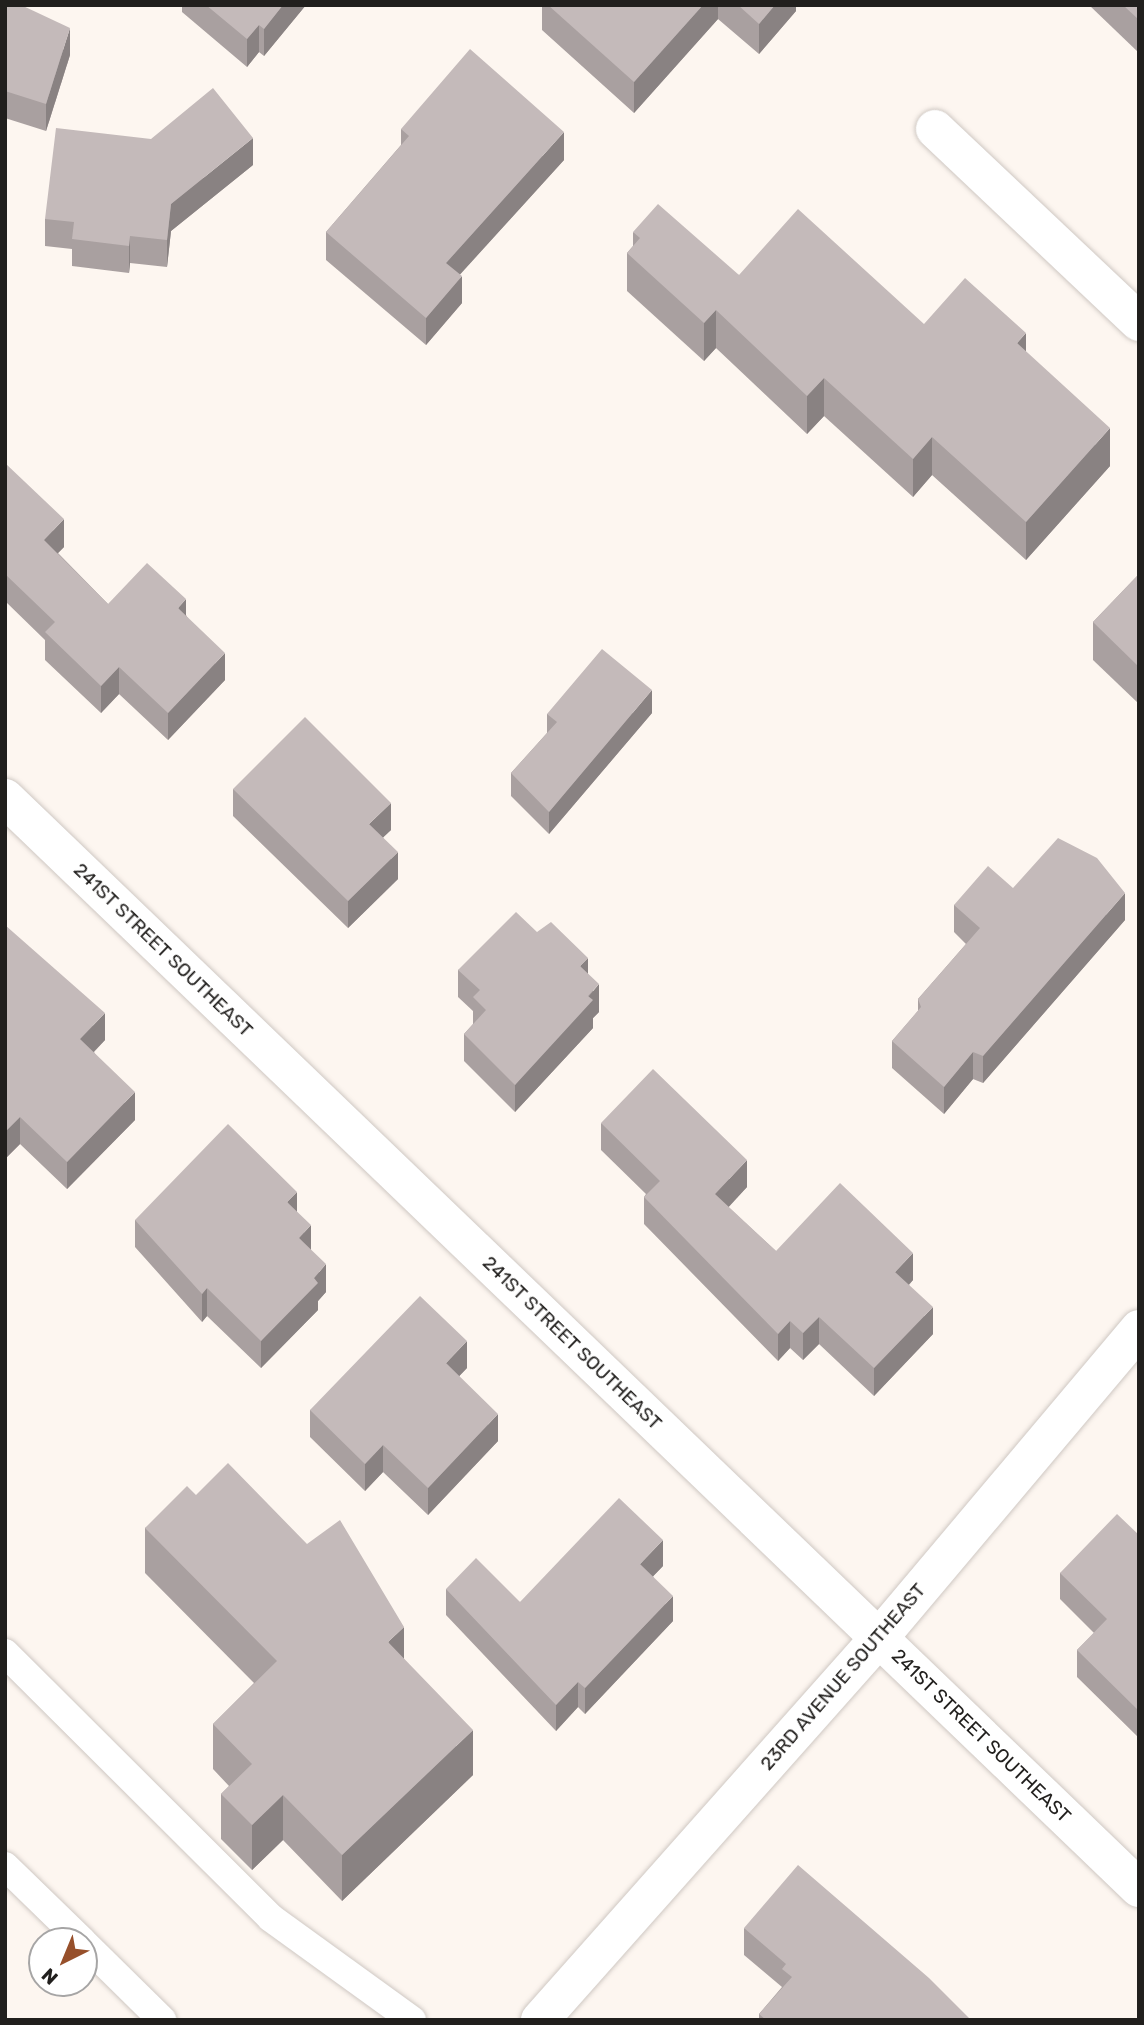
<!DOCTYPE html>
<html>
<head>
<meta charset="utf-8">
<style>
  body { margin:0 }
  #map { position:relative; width:1144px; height:2025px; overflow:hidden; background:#fdf6f0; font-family:Rubik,sans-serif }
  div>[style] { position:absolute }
  .roads { filter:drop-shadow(0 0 2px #cfc8c3) drop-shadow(0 0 2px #cfc8c3) }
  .lane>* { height:28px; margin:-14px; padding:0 14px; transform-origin:14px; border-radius:14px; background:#fff }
  .street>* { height:38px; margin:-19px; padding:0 19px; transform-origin:19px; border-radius:19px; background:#fff }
  .wall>* { inset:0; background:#a9a0a0 }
  .shaded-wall>* { inset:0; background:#898282 }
  .building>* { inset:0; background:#c4baba }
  span { translate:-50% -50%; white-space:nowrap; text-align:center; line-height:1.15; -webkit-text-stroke:5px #fff; paint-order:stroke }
  .street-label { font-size:19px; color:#211f1d }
  .frame { position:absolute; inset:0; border:7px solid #211f1d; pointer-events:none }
  .north { position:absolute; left:28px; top:1927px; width:70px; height:70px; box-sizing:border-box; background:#fff; border:2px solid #a6a5a5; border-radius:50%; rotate:223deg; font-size:19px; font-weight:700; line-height:28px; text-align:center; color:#211f1d }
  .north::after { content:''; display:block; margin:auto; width:24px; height:32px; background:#97502b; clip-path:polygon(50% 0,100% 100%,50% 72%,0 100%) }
</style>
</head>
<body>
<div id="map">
  <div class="roads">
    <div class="lane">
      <i style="left:5px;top:1653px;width:375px;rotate:44.9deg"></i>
      <i style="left:271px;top:1918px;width:174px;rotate:35.9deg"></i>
      <i style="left:5px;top:1866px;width:107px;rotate:44.2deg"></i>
      <i style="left:84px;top:1943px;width:110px;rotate:44.6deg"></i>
    </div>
    <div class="street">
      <i style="left:935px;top:129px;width:281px;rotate:43.4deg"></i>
      <i style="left:5px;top:798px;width:1573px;rotate:43.87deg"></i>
      <i style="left:540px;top:2020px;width:511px;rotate:-48.41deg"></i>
      <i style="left:879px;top:1638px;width:404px;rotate:-49.9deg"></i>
    </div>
  </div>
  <div class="wall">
    <i style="clip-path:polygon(5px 5px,70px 55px,46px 131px,5px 118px)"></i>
    <i style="clip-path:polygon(182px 5px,306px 5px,264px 56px,259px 52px,247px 67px,182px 12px)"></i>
    <i style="clip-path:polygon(542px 5px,796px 5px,796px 11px,759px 54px,718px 19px,634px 113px,542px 30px)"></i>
    <i style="clip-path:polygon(1089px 5px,1139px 5px,1139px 53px)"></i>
    <i style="clip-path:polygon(401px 129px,564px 160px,460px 274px,462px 303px,426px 345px,326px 260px,326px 232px,401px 145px)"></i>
    <i style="clip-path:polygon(253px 165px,171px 231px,167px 267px,130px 263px,129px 273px,72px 266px,72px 249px,45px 246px,45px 219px)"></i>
    <i style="clip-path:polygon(633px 232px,739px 275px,1026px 352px,1110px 466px,1026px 560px,932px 475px,913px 497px,824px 416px,807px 434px,716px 348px,704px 361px,627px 291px,627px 253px,633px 246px)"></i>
    <i style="clip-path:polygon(5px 463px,64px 547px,58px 553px,108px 604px,186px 615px,225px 680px,168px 740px,119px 694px,101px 713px,45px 660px,45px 640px,5px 601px)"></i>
    <i style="clip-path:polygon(1139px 574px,1139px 704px,1093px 660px,1093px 622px)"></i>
    <i style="clip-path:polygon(652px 713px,549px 834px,511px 796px,511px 773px,547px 733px,547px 714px)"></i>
    <i style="clip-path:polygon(233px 789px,391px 830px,383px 837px,398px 879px,348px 928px,233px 816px)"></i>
    <i style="clip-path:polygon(1013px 888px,1125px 920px,983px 1083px,973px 1079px,944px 1114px,892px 1068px,892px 1041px,918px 1011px,918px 999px,966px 944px,954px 932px,954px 905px)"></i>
    <i style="clip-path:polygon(5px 925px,105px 1040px,94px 1052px,135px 1120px,67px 1189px,20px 1144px,5px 1159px)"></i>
    <i style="clip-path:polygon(537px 932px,588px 974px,599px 1012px,593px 1018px,593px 1028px,515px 1112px,464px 1061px,464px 1034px,473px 1024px,473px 1011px,458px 997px,458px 970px)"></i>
    <i style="clip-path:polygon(601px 1123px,747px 1187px,728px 1207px,776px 1251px,913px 1280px,909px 1285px,933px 1334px,874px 1396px,819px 1344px,803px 1360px,790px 1348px,778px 1361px,644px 1224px,644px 1197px,646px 1194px,601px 1150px)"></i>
    <i style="clip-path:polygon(297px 1212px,326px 1292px,318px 1301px,318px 1310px,261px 1368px,207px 1316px,202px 1322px,135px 1247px,135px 1220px)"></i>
    <i style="clip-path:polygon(467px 1368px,459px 1376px,498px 1441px,428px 1515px,383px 1472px,365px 1491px,310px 1437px,310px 1410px)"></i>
    <i style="clip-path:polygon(196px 1495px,404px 1659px,473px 1775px,342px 1901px,283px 1840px,252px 1870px,221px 1839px,221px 1794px,229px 1786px,213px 1769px,213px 1724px,254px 1683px,145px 1573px,145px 1528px)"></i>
    <i style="clip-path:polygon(1139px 1535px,1139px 1738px,1077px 1677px,1077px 1650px,1094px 1633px,1060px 1599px,1060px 1573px)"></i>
    <i style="clip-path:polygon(663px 1566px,653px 1576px,673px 1621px,585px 1714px,578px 1707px,556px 1731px,446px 1615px,446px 1589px,520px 1602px)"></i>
    <i style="clip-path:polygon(744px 1928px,971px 2020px,759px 2020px,759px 2014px,782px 1987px,744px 1955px)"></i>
  </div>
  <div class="shaded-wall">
    <i style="clip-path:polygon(283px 5px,306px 5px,264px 56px,264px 29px)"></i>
    <i style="clip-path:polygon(703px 5px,718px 5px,718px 19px,634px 113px,634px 82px)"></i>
    <i style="clip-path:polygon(775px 5px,796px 5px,796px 11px,759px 54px,759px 24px)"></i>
    <i style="clip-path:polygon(259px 25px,259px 52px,247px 67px,247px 39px)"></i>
    <i style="clip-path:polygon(70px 28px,70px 55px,46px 131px,46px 104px)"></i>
    <i style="clip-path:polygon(564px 132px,564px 160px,446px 290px,446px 263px)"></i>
    <i style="clip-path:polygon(253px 138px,253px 165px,171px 231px,167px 267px,167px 240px,171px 204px)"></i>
    <i style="clip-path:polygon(130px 236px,130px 263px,129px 273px,129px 246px)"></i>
    <i style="clip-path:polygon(462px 276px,462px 303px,426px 345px,426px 318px)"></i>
    <i style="clip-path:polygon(716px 310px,716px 348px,704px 361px,704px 323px)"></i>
    <i style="clip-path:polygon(1026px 333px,1026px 371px,1017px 343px)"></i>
    <i style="clip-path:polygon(824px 378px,824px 416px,807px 434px,807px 396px)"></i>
    <i style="clip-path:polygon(1110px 428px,1110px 466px,1026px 560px,1026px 522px)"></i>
    <i style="clip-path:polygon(932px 437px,932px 475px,913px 497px,913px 459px)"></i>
    <i style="clip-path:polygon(64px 519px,64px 547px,44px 567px,44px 540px)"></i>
    <i style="clip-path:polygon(186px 599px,186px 626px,178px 608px)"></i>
    <i style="clip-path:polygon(225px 653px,225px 680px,168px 740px,168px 713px)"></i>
    <i style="clip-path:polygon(119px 667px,119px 694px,101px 713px,101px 686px)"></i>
    <i style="clip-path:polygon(652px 690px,652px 713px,549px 834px,549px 812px)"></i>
    <i style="clip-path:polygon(391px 803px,391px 830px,369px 851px,369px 824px)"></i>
    <i style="clip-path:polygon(398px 852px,398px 879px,348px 928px,348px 901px)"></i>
    <i style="clip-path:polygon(1125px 893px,1125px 920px,983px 1083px,983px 1056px)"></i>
    <i style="clip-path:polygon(588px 958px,588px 985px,580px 966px)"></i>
    <i style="clip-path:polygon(599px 984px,599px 1012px,593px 1018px,593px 1028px,515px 1112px,515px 1085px)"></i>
    <i style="clip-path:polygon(105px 1013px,105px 1040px,80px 1066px,80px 1039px)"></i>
    <i style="clip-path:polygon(973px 1052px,973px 1079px,944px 1114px,944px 1087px)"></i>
    <i style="clip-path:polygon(135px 1092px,135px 1120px,67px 1189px,67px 1162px)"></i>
    <i style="clip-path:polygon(20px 1117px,20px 1144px,5px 1159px,5px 1132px)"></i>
    <i style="clip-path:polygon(747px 1160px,747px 1187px,715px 1222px,715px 1194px)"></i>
    <i style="clip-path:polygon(297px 1192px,297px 1219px,287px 1202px)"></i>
    <i style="clip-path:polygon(311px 1225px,311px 1252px,299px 1238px)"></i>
    <i style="clip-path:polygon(913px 1253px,913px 1280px,895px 1299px,895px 1272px)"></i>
    <i style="clip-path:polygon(326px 1264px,326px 1292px,318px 1301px,318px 1310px,261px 1368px,261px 1341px)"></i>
    <i style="clip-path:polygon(207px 1288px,207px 1316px,202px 1322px,202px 1294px)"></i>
    <i style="clip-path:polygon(933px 1307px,933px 1334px,874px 1396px,874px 1368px)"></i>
    <i style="clip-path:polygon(819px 1317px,819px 1344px,803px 1360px,803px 1333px)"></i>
    <i style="clip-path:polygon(790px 1321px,790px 1348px,778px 1361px,778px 1334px)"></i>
    <i style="clip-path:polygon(467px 1341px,467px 1368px,446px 1390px,446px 1363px)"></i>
    <i style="clip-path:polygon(498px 1414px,498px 1441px,428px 1515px,428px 1488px)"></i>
    <i style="clip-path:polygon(383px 1445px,383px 1472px,365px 1491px,365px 1464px)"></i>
    <i style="clip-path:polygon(663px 1540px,663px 1566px,640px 1590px,640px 1564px)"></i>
    <i style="clip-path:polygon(673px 1596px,673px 1621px,585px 1714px,585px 1688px)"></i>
    <i style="clip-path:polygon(404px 1627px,404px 1672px,388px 1642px)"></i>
    <i style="clip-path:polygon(578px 1682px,578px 1707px,556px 1731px,556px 1705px)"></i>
    <i style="clip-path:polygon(473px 1730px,473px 1775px,342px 1901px,342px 1855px)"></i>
    <i style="clip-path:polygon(283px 1795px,283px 1840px,252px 1870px,252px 1825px)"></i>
  </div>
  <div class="building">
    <i style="clip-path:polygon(5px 5px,21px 5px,70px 28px,46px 104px,5px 91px)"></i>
    <i style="clip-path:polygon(206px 5px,283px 5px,264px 29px,259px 25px,247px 39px)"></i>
    <i style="clip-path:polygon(548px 5px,703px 5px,634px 82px)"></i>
    <i style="clip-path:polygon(738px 5px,775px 5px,759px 24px)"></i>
    <i style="clip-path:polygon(1123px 5px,1139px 5px,1139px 20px)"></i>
    <i style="clip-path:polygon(470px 49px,564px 132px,446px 263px,462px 276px,426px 318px,326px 232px,409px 136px,401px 129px)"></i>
    <i style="clip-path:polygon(213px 88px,253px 138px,171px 204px,167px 240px,130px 236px,129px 246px,72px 239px,74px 222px,45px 219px,56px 128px,151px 139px)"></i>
    <i style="clip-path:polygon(658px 204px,739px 275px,798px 209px,924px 324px,965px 278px,1026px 333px,1017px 343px,1110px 428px,1026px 522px,932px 437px,913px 459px,824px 378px,807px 396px,716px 310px,704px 323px,627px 253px,640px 238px,633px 232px)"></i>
    <i style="clip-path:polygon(5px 463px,64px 519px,44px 540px,108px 604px,147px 563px,186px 599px,178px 608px,225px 653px,168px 713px,119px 667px,101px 686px,45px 632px,55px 622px,5px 574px)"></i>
    <i style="clip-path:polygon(1139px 574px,1139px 667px,1093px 622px)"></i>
    <i style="clip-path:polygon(602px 649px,652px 690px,549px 812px,511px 773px,557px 722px,547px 714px)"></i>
    <i style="clip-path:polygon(305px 717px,391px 803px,369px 824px,398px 852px,348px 901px,233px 789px)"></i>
    <i style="clip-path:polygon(1058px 838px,1097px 858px,1125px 893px,983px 1056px,973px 1052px,944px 1087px,892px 1041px,921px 1007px,918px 999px,980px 928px,954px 905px,988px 866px,1013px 888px)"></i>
    <i style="clip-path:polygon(516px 912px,537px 932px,551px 922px,588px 958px,580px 966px,599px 984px,588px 996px,593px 1000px,515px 1085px,464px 1034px,486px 1010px,473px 997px,480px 990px,458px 970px)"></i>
    <i style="clip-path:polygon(5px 925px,105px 1013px,80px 1039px,135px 1092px,67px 1162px,20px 1117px,5px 1132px)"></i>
    <i style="clip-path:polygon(653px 1069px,747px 1160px,715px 1194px,776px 1251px,840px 1183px,913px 1253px,895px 1272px,933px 1307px,874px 1368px,819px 1317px,803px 1333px,790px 1321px,778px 1334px,644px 1197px,660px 1181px,601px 1123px)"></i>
    <i style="clip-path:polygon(228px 1124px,297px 1192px,287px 1202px,311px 1225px,299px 1238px,326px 1264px,314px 1278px,318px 1283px,261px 1341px,207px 1288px,202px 1294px,135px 1220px)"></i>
    <i style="clip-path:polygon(420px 1296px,467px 1341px,446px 1363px,498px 1414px,428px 1488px,383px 1445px,365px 1464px,310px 1410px)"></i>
    <i style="clip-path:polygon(228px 1463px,307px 1544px,340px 1520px,404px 1627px,388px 1642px,473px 1730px,342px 1855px,283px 1795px,252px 1825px,221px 1794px,252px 1764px,213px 1724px,277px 1661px,145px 1528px,187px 1486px,196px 1495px)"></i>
    <i style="clip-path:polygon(619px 1498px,663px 1540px,640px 1564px,673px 1596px,585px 1688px,578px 1682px,556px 1705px,446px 1589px,476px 1558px,520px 1602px)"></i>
    <i style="clip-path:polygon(1117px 1514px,1139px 1535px,1139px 1711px,1077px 1650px,1107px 1619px,1060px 1573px)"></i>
    <i style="clip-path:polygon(798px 1865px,929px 1978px,971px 2020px,766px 2020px,759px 2014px,792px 1977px,782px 1969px,786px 1964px,744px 1928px)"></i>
  </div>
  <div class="street-label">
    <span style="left:163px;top:950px;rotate:44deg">241ST STREET SOUTHEAST</span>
    <span style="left:572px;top:1343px;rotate:44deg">241ST STREET SOUTHEAST</span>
    <span style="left:843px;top:1677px;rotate:-49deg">23RD AVENUE SOUTHEAST</span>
    <span style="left:981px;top:1736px;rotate:44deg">241ST STREET SOUTHEAST</span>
  </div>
  <div class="frame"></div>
  <div class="north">N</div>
</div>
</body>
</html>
